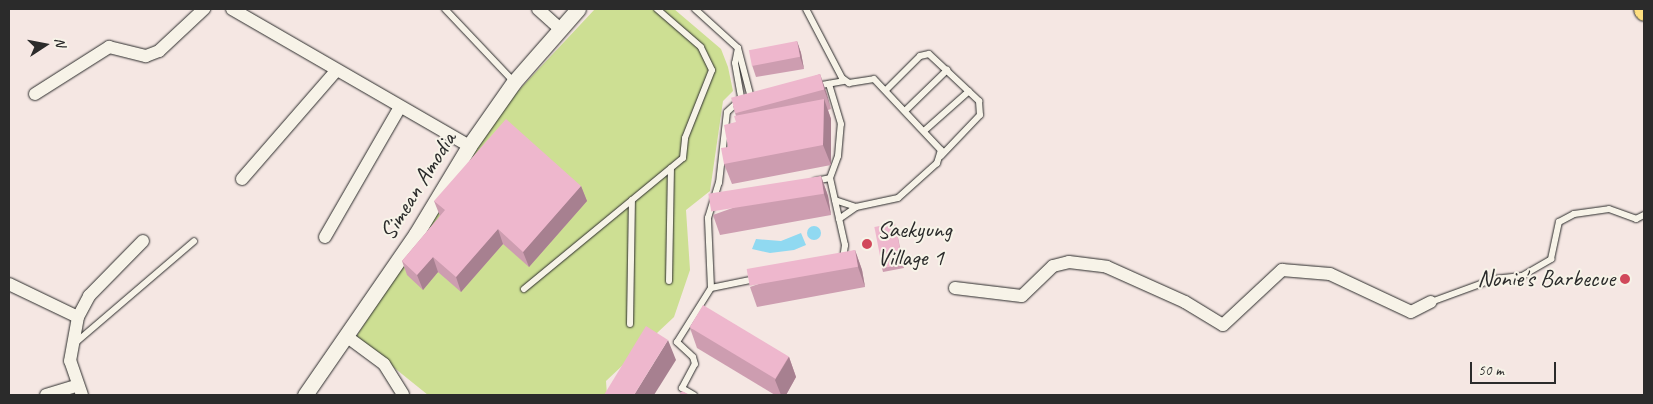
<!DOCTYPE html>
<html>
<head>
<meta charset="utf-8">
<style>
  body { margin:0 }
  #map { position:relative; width:1653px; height:404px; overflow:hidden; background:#f5e7e3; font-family:Caveat,sans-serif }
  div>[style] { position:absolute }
  .green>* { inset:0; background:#cddf93 }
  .water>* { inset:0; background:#90d9f1 }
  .round { border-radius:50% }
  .roads { filter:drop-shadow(0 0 1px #2b2b2b) drop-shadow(0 0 1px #2b2b2b) }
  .service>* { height:6px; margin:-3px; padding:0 3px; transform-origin:3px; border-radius:3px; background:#f7f3e8 }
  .minor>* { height:12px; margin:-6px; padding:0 6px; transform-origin:6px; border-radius:6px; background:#f7f3e8 }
  .tertiary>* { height:15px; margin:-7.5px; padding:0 7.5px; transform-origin:7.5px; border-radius:7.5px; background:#f7f3e8 }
  .primary>* { height:19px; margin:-9.5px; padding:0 9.5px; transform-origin:9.5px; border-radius:9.5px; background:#fedf80 }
  .wall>* { inset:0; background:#cd9db0 }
  .shaded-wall>* { inset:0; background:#a78090 }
  .building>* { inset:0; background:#eeb7cd; transform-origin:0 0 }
  .dots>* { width:14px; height:14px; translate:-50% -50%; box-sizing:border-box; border:2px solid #f7f3e8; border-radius:50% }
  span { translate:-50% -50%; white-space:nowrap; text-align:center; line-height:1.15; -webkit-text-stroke:4px #f7f3e8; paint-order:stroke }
  .street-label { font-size:24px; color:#2b2b2b }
  .poi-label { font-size:24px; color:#2b2b2b }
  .left { translate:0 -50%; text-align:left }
  .right { translate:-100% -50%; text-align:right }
  .frame { position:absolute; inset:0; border:10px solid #2b2b2b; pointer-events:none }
  .north { position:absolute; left:20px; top:20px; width:50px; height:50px; -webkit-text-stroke:4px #f7f3e8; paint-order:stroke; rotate:79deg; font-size:14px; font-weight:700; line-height:20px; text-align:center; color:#2b2b2b }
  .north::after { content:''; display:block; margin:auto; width:18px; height:22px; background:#2b2b2b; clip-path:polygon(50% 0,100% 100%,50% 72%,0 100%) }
  .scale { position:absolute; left:1470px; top:362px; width:86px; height:22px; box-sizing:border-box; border:2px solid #2b2b2b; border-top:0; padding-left:6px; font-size:15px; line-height:18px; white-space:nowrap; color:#2b2b2b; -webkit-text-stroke:4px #f7f3e8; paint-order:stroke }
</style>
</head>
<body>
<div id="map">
  <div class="green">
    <i style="clip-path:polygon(595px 9px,674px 9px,721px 49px,728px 67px,733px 91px,723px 101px,710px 191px,686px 210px,690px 270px,674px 317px,606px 381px,607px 395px,428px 395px,356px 337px,504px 106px)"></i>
  </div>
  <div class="water">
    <i class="round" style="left:807px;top:226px;width:14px;height:14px"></i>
    <i style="clip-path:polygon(801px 233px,806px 245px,794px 250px,770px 253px,752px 249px,756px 239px,781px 241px)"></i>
  </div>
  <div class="roads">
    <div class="service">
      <i style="left:445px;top:9px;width:100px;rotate:46.6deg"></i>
      <i style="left:695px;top:9px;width:58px;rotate:42.2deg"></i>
      <i style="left:738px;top:48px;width:48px;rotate:75.4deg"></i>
      <i style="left:806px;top:9px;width:78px;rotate:62.4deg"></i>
      <i style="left:842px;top:78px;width:9px;rotate:36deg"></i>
      <i style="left:849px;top:83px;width:25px;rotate:-9deg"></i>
      <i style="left:874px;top:79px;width:98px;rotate:46.7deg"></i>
      <i style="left:941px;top:150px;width:14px;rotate:107deg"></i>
      <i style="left:937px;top:163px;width:52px;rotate:138.1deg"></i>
      <i style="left:898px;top:198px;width:43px;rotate:167.9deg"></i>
      <i style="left:856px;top:207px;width:22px;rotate:-162deg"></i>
      <i style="left:738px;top:48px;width:15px;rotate:101deg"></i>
      <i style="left:735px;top:63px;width:34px;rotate:80deg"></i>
      <i style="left:816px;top:86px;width:28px;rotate:-10deg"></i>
      <i style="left:886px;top:90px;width:48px;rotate:-45deg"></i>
      <i style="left:920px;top:56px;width:9px;rotate:-13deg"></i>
      <i style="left:929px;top:54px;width:69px;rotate:43.2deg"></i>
      <i style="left:979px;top:101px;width:14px;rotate:86deg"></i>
      <i style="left:980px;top:115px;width:57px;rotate:133.6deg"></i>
      <i style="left:905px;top:111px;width:59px;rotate:-44.3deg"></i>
      <i style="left:924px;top:131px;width:60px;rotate:-41.6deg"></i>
      <i style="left:830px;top:178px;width:69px;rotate:77.4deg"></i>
      <i style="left:845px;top:245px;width:15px;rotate:98deg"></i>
      <i style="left:815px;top:181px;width:15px;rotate:-11deg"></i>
      <i style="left:830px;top:178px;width:23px;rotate:-70deg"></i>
      <i style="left:838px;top:156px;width:32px;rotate:-85deg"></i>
      <i style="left:841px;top:124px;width:42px;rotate:-106.7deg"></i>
      <i style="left:839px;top:219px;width:21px;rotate:-35deg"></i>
      <i style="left:669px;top:281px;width:113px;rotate:-89deg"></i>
      <i style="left:711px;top:288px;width:45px;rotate:-11.6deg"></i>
      <i style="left:524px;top:289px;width:206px;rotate:-39.5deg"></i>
      <i style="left:683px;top:158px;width:20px;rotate:-84deg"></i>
      <i style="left:685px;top:138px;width:73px;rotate:-68.3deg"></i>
      <i style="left:712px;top:70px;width:25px;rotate:-116deg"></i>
      <i style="left:701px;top:47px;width:58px;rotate:-139.2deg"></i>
      <i style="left:1431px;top:302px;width:67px;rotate:-20.1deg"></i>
      <i style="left:1494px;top:279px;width:28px;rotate:-6deg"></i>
      <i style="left:1522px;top:276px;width:34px;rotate:-30deg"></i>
      <i style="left:1551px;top:259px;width:38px;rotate:-78deg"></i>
      <i style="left:1559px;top:222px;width:17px;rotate:-28deg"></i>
      <i style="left:1574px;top:214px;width:35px;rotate:-8deg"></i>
      <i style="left:1609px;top:209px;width:29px;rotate:20deg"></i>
      <i style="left:1636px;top:219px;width:9px;rotate:-27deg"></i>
      <i style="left:630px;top:324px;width:124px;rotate:-89.1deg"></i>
      <i style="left:74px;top:344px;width:158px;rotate:-40.6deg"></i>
      <i style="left:694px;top:395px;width:14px;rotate:-150deg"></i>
      <i style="left:682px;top:388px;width:27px;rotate:-62deg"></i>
      <i style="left:695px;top:364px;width:7px;rotate:-106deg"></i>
      <i style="left:693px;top:357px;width:22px;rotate:-137deg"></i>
      <i style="left:677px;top:342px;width:64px;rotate:-57.8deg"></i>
      <i style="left:711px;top:288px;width:70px;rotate:-92.5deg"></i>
      <i style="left:708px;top:218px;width:37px;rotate:-73deg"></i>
      <i style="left:719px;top:183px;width:71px;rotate:-83.6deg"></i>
      <i style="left:727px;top:112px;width:18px;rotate:-43deg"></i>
    </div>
    <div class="minor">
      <i style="left:232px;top:9px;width:274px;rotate:30deg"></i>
      <i style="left:538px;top:9px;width:31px;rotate:42deg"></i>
      <i style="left:35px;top:94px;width:88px;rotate:-32.4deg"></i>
      <i style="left:109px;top:47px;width:38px;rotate:14deg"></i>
      <i style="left:146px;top:56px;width:14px;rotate:-21deg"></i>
      <i style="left:159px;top:51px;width:62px;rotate:-43deg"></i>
      <i style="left:242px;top:179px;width:142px;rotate:-49deg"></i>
      <i style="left:325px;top:237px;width:150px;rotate:-60deg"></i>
      <i style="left:9px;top:284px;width:76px;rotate:25.6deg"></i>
      <i style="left:955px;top:288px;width:67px;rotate:6.8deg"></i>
      <i style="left:1022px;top:296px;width:43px;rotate:-44.1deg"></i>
      <i style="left:1053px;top:266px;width:16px;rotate:-14deg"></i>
      <i style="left:1069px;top:262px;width:38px;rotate:7deg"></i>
      <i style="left:1107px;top:267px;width:85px;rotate:24.2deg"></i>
      <i style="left:1185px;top:302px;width:44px;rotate:31.2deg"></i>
      <i style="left:1223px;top:325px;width:81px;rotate:-43deg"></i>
      <i style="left:1282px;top:270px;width:48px;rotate:4.8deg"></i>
      <i style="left:1330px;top:274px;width:89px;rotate:25.1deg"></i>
      <i style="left:1411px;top:312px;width:22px;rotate:-27deg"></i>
      <i style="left:346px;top:336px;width:47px;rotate:36.4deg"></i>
      <i style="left:384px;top:364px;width:36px;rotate:58deg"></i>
      <i style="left:46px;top:395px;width:31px;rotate:-17deg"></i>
      <i style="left:82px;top:395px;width:36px;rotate:-109deg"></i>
      <i style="left:70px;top:361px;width:45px;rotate:-79.7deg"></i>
      <i style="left:78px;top:317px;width:24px;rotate:-62deg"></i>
      <i style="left:89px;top:296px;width:77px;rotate:-45.5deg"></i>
    </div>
    <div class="tertiary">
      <i style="left:305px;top:395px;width:196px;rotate:-55.4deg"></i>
      <i style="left:416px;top:234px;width:103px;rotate:-58.9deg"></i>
      <i style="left:469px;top:146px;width:78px;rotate:-54.9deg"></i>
      <i style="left:514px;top:82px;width:97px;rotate:-48.8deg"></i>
    </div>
    <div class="primary">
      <i style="left:1643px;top:9px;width:2px;rotate:63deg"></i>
    </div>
  </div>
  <div class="wall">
    <i style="clip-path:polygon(797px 41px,801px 53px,804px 69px,756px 77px,752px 65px)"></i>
    <i style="clip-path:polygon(820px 74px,831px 109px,828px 110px,831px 119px,831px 165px,732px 184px,724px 164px,728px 147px,736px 122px,736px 116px,733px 106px)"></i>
    <i style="clip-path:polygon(821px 176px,828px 196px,831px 215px,720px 235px,713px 215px)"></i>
    <i style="clip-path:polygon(581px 186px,587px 201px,529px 267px,503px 244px,461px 292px,438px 272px,423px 290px,407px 275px,402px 261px,440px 216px,434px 201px)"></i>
    <i style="clip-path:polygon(896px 227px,904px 268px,883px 272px,882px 268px)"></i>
    <i style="clip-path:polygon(855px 250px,862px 270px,865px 287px,757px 307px,750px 287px)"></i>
    <i style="clip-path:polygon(690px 328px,789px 357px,796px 377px,786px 395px,775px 395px,697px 348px)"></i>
  </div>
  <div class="shaded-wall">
    <i style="clip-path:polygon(797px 41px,801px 53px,804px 69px,800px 57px)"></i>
    <i style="clip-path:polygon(820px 74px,827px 94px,831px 109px,824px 89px)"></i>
    <i style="clip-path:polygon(824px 99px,831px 119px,831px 165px,823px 145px)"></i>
    <i style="clip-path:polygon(821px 176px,828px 196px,831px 215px,824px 194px)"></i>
    <i style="clip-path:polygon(581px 186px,587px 201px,529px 267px,523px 252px)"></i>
    <i style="clip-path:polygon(498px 229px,503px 244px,461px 292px,456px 277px)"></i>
    <i style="clip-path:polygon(855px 250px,862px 270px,865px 287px,858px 267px)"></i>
    <i style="clip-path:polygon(433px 257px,438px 272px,423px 290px,417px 275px)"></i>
    <i style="clip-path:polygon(668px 340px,676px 360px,654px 395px,634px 395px)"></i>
    <i style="clip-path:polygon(789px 357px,796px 377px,786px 395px,781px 395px,775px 380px)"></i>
  </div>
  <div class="building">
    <i style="left:797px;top:41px;width:16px;height:49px;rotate:79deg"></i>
    <i style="left:820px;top:74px;width:16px;height:92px;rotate:75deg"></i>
    <i style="clip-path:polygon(824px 99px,823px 145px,724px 164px,721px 148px,728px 147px,724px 125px,736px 122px,734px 116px)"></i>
    <i style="clip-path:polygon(506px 119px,581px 186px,523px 252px,498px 229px,456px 277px,433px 257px,417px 275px,402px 261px,445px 210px,434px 201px)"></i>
    <i style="left:821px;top:176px;width:18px;height:114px;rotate:81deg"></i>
    <i style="left:895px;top:223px;width:42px;height:21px;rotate:79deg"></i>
    <i style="left:855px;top:250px;width:17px;height:110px;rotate:80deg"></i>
    <i style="left:703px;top:305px;width:100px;height:26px;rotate:31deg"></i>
    <i style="clip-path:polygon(646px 326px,668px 340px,634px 395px,604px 395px)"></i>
    <i style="clip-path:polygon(682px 391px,690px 395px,679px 395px)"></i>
  </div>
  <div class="dots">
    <i style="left:867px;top:244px;background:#d1495b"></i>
    <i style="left:1625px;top:279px;background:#d1495b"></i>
  </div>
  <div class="street-label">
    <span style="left:418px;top:186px;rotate:-58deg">Simean Amodia</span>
  </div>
  <div class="poi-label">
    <span class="left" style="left:877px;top:244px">Saekyung<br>Village 1</span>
    <span class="right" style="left:1615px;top:279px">Nonie's Barbecue</span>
  </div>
  <div class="frame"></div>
  <div class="north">N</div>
  <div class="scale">50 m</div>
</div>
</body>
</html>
